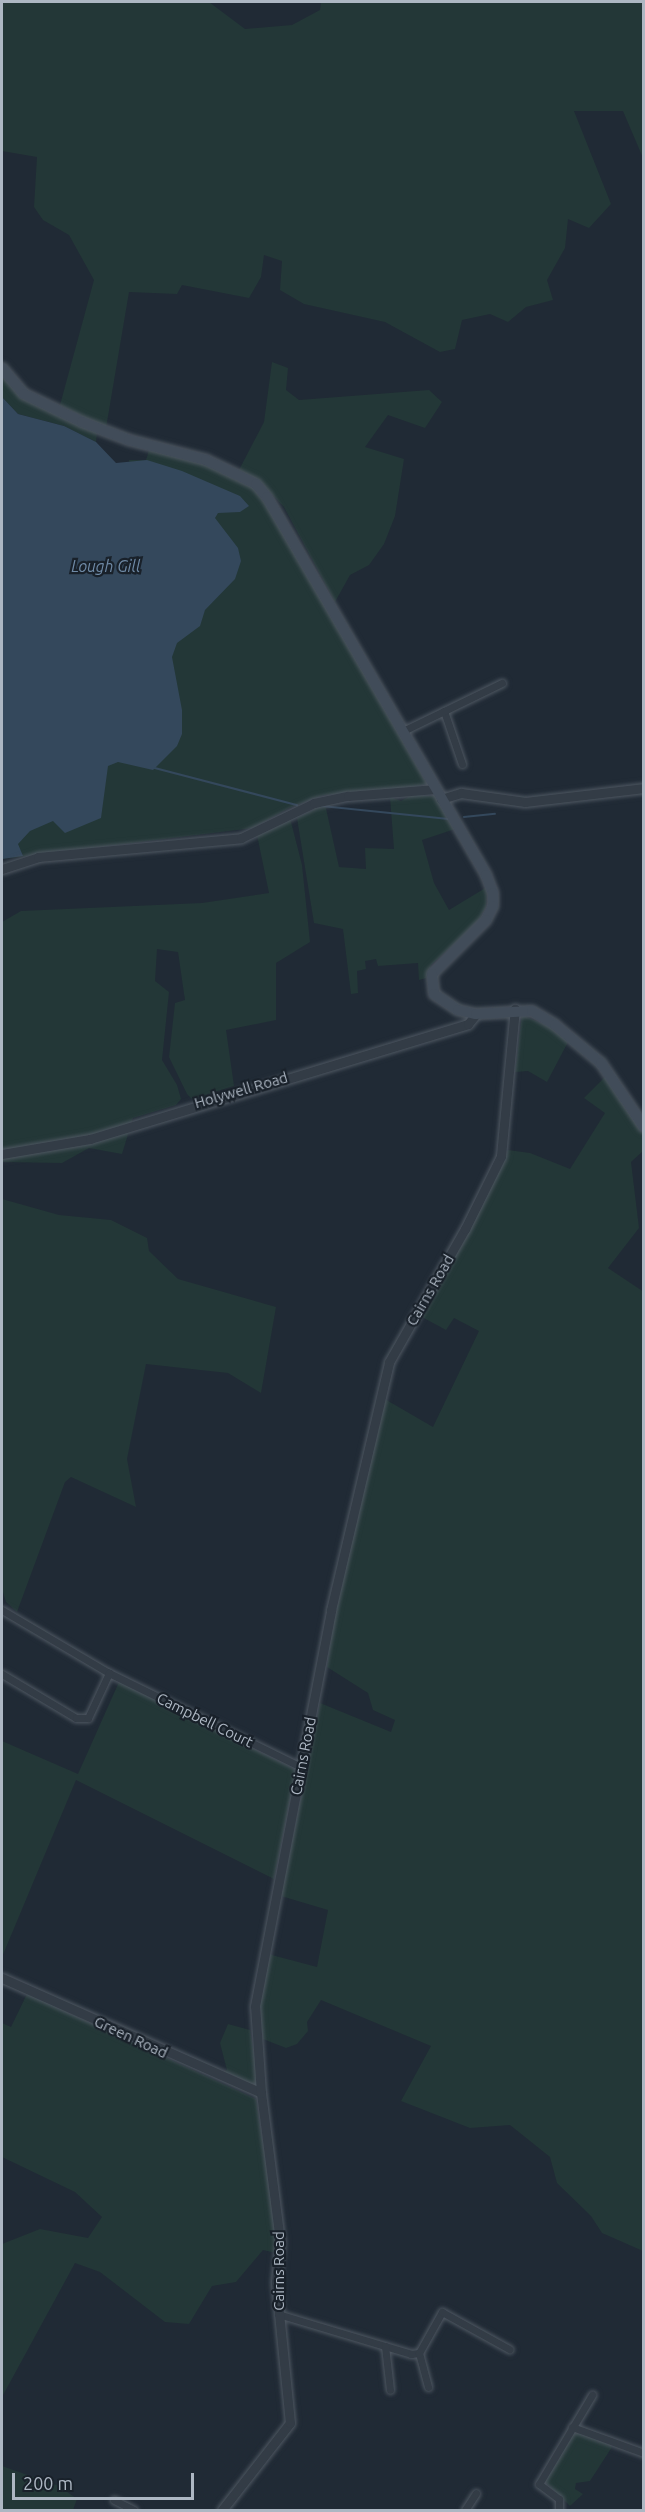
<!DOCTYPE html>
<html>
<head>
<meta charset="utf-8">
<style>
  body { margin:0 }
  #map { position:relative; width:645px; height:2512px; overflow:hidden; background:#202a35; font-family:Ubuntu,sans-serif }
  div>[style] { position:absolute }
  .green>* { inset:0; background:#233737 }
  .water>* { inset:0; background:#34485c }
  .stream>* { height:1.5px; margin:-0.75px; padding:0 0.75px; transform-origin:0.75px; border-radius:0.75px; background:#34485c }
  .roads { filter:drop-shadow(0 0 2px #4e5761) drop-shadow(0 0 2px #4e5761) }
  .minor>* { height:7px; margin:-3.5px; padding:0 3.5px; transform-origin:3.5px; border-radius:3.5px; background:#333c46 }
  .tertiary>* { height:9px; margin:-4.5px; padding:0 4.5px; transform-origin:4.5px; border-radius:4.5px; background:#333c46 }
  .secondary>* { height:10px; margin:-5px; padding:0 5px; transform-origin:5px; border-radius:5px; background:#414c59 }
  span { translate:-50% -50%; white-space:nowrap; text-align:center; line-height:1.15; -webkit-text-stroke:4.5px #19212a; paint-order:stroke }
  .street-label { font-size:15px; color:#adb7c3 }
  .water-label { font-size:16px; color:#6f8aa6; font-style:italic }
  .frame { position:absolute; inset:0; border:3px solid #adb7c3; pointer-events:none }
  .scale { position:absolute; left:12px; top:2473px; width:182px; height:27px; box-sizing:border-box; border:3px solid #adb7c3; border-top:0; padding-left:8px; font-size:18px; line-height:21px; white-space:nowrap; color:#adb7c3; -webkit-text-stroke:4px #19212a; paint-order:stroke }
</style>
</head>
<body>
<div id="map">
  <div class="green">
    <i style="clip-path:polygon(2px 2px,209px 2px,245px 29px,292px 25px,320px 10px,321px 2px,643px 2px,643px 158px,623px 111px,574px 111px,611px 204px,589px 228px,568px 219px,565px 248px,547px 280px,553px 300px,526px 307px,508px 322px,490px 314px,462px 320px,455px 349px,440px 352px,385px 322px,304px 304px,280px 290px,282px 261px,264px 255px,261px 277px,249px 298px,182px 285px,177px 294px,129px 292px,106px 428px,60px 405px,94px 280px,69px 235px,43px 220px,34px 207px,37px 157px,2px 151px)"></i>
    <i style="clip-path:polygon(272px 362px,288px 368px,286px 390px,299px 400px,429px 390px,442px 402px,425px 428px,388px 415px,365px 447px,404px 459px,395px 516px,384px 544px,369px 565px,350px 575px,335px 602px,284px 507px,259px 481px,239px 470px,264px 422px)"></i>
    <i style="clip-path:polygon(2px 374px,23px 398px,97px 432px,96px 442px,64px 426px,18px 414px,2px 397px)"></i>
    <i style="clip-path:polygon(149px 450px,203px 464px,252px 487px,274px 515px,427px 784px,396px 791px,324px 795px,289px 808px,253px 828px,2px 859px,2px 779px,131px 499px,129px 460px,146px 460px)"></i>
    <i style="clip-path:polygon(412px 795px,436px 796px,455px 829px,422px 840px,434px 883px,449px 910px,487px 887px,486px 907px,475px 926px,431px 965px,426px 978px,419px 980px,418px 963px,378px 966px,376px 959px,365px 961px,366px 969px,357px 971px,358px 993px,351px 994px,343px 929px,314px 923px,297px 818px,325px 804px,339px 867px,366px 869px,365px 848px,394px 849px,390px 797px,401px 801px)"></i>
    <i style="clip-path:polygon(290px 818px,302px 865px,310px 942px,276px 963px,276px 1020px,226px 1030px,234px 1086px,192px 1099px,187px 1094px,169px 1057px,175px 1003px,185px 1000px,178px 952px,157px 949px,155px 981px,169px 992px,162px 1060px,177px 1085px,181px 1099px,176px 1105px,133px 1118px,122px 1154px,89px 1148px,62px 1163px,2px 1162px,2px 922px,21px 911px,202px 903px,269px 893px,257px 835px)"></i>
    <i style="clip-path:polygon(522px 1015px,550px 1027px,568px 1042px,547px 1082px,528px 1071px,515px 1072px)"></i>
    <i style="clip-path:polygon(607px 1075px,644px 1135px,643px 1151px,631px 1162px,639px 1228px,608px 1268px,644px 1292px,643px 2251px,602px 2233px,591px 2216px,557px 2183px,550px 2157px,510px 2125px,470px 2128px,401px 2101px,431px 2046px,321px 2000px,307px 2022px,308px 2031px,297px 2044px,286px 2048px,263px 2039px,259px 2007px,268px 1954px,317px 1967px,328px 1910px,281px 1896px,320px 1703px,391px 1732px,395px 1720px,373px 1710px,368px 1693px,327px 1667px,335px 1610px,383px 1398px,433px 1427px,479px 1331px,454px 1318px,446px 1330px,422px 1317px,508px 1150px,530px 1153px,570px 1169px,605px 1113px,584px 1098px)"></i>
    <i style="clip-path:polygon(2px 1199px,59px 1215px,111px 1220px,147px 1238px,149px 1251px,178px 1279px,276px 1307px,261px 1393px,228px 1373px,146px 1364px,127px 1459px,136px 1507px,71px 1477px,65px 1482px,17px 1612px,6px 1602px,2px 1589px)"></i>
    <i style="clip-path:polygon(119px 1682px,296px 1770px,274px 1879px,76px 1780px,2px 1957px,2px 1741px,78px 1774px)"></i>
    <i style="clip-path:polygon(27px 1994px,256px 2099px,278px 2241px,276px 2253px,263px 2250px,236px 2282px,212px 2286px,189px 2324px,165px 2322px,100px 2272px,75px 2263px,2px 2397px,2px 2244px,40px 2229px,88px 2238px,102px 2217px,75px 2192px,2px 2157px,2px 2023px,11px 2027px)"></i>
    <i style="clip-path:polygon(228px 2024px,250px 2030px,261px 2093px,221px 2073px,227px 2070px,220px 2043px)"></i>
    <i style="clip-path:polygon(577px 2433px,608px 2440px,612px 2447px,590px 2481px,576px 2483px,575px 2489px,583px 2494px,570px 2506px,544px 2481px,572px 2434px)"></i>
    <i style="clip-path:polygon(2px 2466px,59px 2486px,77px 2499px,73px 2510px,2px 2510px)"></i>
  </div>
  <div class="water">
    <i style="clip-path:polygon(2px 397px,18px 414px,64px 426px,96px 442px,116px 463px,147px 460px,182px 471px,240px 496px,249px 506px,240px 512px,218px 513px,215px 518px,238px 548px,241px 561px,235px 579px,205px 610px,200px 626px,177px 643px,172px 657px,182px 710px,182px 734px,177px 746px,153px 770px,118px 762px,108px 766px,101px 818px,65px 833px,53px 821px,30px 831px,18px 844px,23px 856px,2px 859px)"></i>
  </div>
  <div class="stream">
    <i style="left:155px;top:768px;width:147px;rotate:14.6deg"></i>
    <i style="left:322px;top:806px;width:127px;rotate:5.9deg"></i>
    <i style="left:464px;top:817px;width:31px;rotate:-6deg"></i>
  </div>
  <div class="roads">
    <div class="minor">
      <i style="left:444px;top:711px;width:56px;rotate:71.2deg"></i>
      <i style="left:403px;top:731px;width:110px;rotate:-25.9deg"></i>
      <i style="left:2px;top:1610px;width:124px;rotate:30.5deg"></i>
      <i style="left:109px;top:1673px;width:214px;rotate:26.1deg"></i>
      <i style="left:2px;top:1674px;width:86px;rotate:30.7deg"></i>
      <i style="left:76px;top:1718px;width:12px"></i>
      <i style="left:88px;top:1718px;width:50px;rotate:-65deg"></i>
      <i style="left:278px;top:2314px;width:139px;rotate:16.7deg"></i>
      <i style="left:411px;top:2354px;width:8px;rotate:-7deg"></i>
      <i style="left:419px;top:2353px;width:35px;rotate:75deg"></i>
      <i style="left:385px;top:2346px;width:44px;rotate:83.5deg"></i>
      <i style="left:419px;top:2353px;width:47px;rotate:-60.7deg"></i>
      <i style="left:442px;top:2312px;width:77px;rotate:28.9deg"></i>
      <i style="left:572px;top:2427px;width:77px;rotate:19.9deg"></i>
      <i style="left:114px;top:2500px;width:22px;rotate:27deg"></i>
      <i style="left:465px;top:2510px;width:20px;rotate:-57deg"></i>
      <i style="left:559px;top:2510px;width:11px;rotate:-90deg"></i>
      <i style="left:559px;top:2499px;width:25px;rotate:-143deg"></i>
      <i style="left:539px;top:2484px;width:104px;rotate:-59.2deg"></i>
    </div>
    <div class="tertiary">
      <i style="left:441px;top:799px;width:21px;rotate:-17deg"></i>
      <i style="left:461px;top:793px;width:65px;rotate:8deg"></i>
      <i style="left:525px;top:802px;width:120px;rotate:-6.7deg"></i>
      <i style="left:2px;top:869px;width:38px;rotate:-18deg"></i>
      <i style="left:38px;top:857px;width:204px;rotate:-5.3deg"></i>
      <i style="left:241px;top:838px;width:81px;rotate:-25.6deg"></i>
      <i style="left:314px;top:803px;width:35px;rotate:-12deg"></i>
      <i style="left:348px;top:796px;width:88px;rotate:-4.5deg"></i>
      <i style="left:2px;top:1154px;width:89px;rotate:-9.7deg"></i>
      <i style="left:90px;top:1139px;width:395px;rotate:-16.9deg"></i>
      <i style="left:468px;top:1024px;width:13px;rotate:-51deg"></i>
      <i style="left:2px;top:1978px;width:283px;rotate:23.9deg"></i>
      <i style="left:222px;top:2510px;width:110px;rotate:-52deg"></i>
      <i style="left:290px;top:2423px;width:142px;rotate:-95.7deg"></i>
      <i style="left:276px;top:2282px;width:41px;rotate:-84.4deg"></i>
      <i style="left:280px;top:2241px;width:149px;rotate:-97.3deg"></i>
      <i style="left:261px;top:2093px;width:87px;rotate:-93.9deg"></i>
      <i style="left:255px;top:2006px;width:403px;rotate:-79.1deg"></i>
      <i style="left:331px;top:1610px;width:255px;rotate:-76.8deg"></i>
      <i style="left:389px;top:1362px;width:153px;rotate:-60.3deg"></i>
      <i style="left:465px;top:1229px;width:81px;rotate:-63.7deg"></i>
      <i style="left:501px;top:1156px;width:148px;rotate:-84.6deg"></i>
    </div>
    <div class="secondary">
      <i style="left:2px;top:368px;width:34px;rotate:50deg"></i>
      <i style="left:24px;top:394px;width:64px;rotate:25.8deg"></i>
      <i style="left:82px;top:422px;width:50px;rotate:21deg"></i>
      <i style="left:129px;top:440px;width:80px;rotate:14.6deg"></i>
      <i style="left:206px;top:460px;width:55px;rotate:25.6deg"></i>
      <i style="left:256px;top:484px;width:17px;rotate:50deg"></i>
      <i style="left:267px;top:497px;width:437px;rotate:59.9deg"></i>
      <i style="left:486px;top:875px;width:19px;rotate:69deg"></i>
      <i style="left:493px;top:893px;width:13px;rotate:90deg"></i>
      <i style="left:493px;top:906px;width:16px;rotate:117deg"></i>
      <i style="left:486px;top:920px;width:76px;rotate:135deg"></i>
      <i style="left:432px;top:974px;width:20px;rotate:84deg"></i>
      <i style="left:434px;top:994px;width:29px;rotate:34deg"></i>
      <i style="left:458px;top:1010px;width:18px;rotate:13deg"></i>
      <i style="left:476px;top:1014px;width:56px;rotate:-3.1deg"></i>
      <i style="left:532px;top:1011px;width:27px;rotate:31deg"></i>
      <i style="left:555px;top:1025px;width:60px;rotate:39.6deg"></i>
      <i style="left:601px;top:1063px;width:77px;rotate:56.1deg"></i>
    </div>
  </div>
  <div class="street-label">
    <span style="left:241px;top:1090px;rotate:-16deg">Holywell Road</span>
    <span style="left:430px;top:1290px;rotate:-60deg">Cairns Road</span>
    <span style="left:205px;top:1720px;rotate:26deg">Campbell Court</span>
    <span style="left:303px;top:1756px;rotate:-79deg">Cairns Road</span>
    <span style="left:131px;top:2037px;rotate:25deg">Green Road</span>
    <span style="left:279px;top:2271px;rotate:-90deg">Cairns Road</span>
  </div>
  <div class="water-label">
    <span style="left:106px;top:566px">Lough Gill</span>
  </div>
  <div class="frame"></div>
  <div class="scale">200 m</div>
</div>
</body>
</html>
